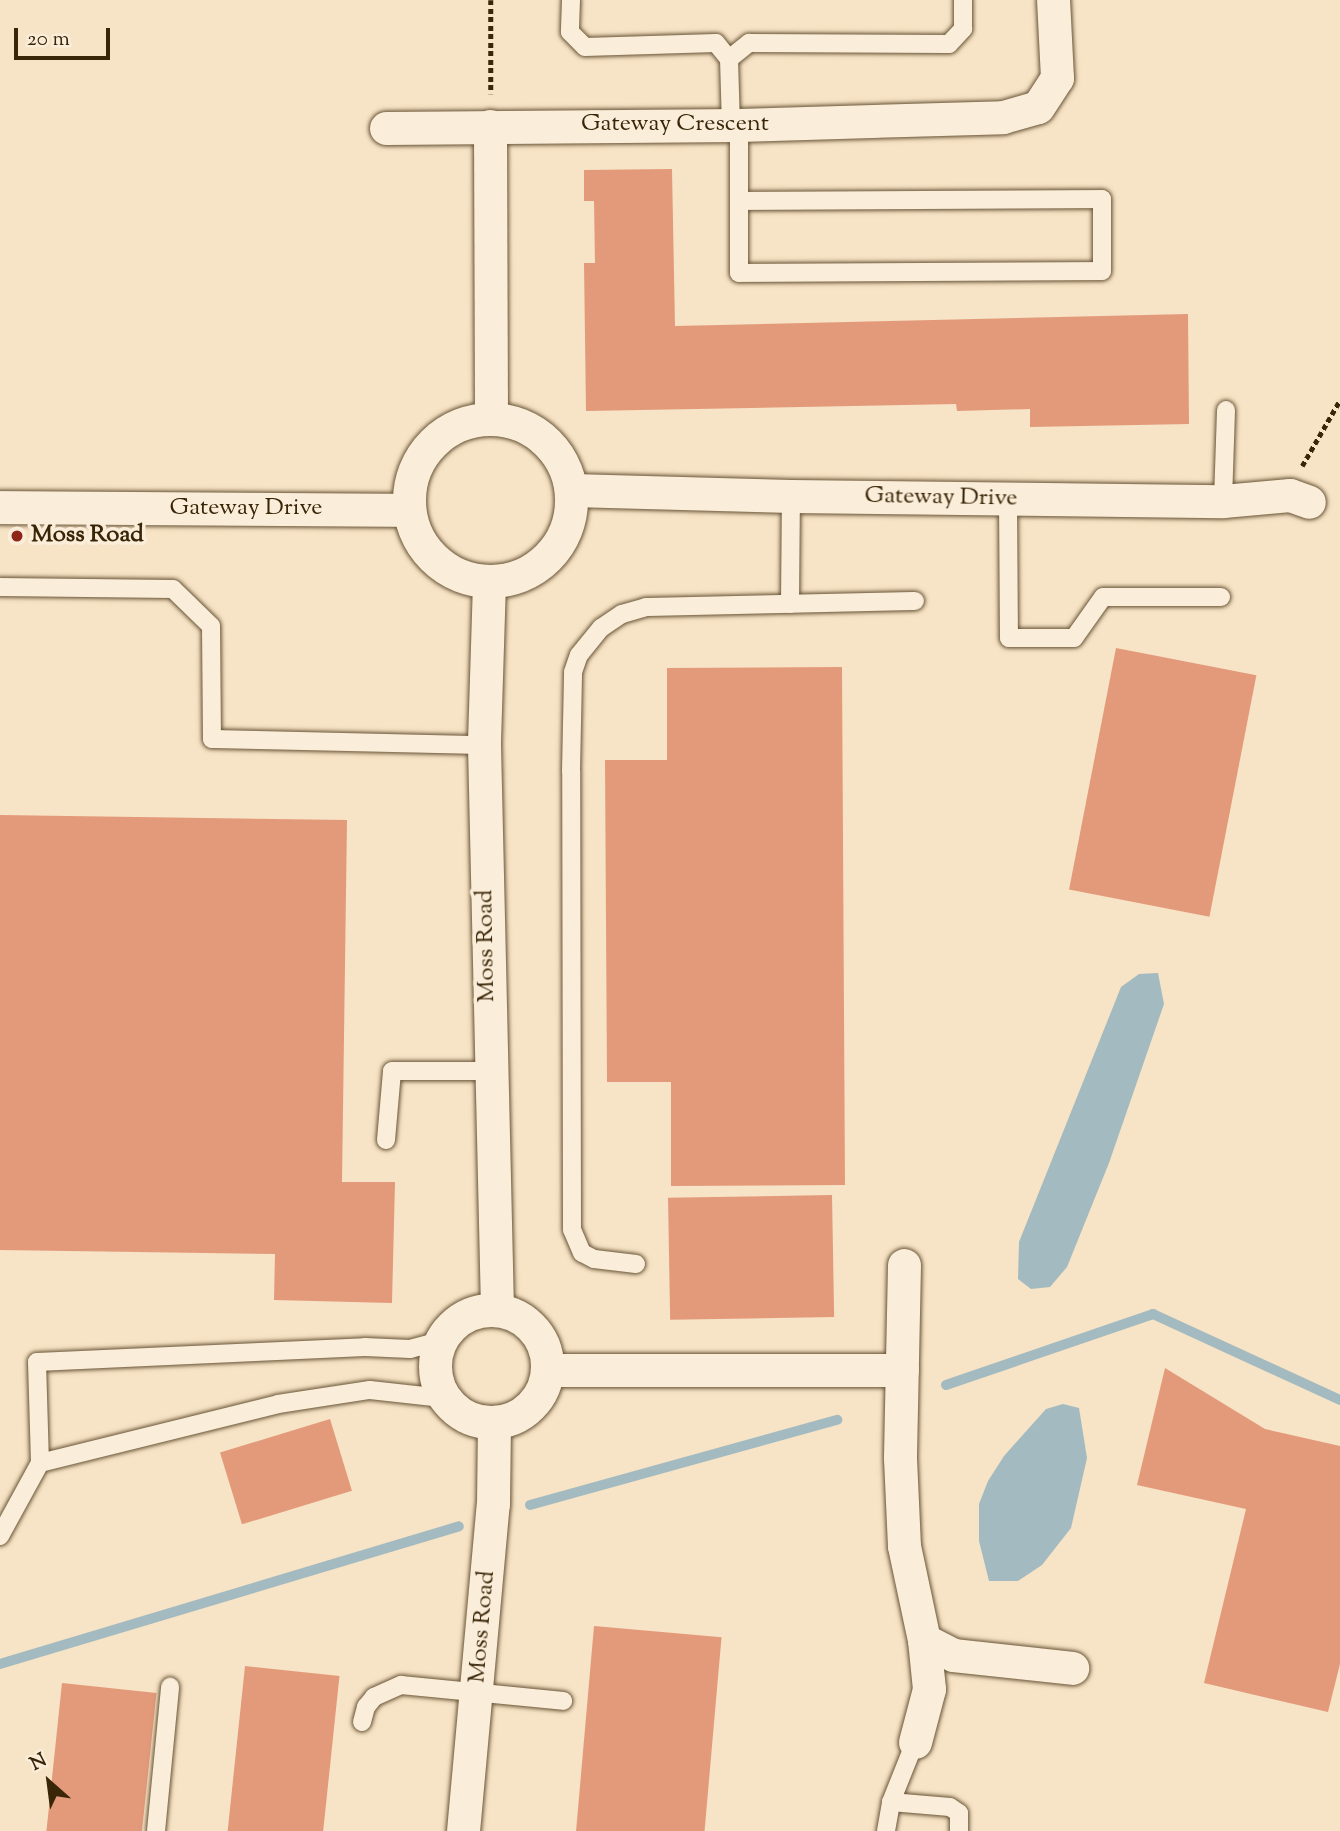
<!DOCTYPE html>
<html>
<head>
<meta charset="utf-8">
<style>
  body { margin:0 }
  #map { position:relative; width:1340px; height:1831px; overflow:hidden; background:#f7e3c5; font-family:"Sorts Mill Goudy",serif }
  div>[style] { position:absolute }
  .water>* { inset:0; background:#a3bbc0 }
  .stream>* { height:10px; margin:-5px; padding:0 5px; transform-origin:5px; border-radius:5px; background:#a3bbc0 }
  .building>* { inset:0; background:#e39a7a; transform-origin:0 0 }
  .path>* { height:4.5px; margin-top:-2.25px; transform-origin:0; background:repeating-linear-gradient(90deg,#392507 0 5px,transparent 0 8.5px) }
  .roads { filter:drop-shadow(0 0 2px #685436) drop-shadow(0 0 2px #685436) }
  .lane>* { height:18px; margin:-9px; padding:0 9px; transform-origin:9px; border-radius:9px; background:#faedd9 }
  .street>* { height:33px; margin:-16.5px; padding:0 16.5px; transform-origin:16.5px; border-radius:16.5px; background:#faedd9 }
  .street>.ring { margin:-16.5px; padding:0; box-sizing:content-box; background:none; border:33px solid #faedd9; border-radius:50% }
  .dots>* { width:19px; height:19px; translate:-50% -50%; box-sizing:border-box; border:4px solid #faedd9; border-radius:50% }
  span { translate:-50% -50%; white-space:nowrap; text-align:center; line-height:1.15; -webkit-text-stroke:7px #faedd9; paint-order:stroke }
  .street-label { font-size:24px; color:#392507 }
  .poi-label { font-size:24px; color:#392507; font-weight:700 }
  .left { translate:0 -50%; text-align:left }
  .north { position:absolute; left:14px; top:1747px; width:70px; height:70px; -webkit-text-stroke:5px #faedd9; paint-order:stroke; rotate:332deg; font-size:19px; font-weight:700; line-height:28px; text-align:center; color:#392507 }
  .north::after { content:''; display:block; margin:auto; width:24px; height:32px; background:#392507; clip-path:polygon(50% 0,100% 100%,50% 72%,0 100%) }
  .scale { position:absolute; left:14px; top:28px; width:96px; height:32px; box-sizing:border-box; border:4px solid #392507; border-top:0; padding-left:9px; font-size:21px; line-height:24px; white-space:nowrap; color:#392507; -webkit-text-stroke:5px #faedd9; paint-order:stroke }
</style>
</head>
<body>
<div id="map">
  <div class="water">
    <i style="clip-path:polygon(1158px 973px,1164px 1004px,1109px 1163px,1067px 1267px,1050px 1287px,1031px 1289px,1018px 1279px,1019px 1242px,1121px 987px,1139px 974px)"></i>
    <i style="clip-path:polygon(1063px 1404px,1079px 1408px,1087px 1458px,1071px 1528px,1042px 1565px,1018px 1581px,989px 1581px,979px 1541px,979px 1504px,988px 1481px,1004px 1456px,1046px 1409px)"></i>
  </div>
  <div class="stream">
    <i style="left:946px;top:1385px;width:219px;rotate:-18.9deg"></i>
    <i style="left:1153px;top:1314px;width:206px;rotate:24.7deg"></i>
    <i style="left:530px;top:1505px;width:319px;rotate:-15.5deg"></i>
    <i style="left:0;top:1664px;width:479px;rotate:-16.7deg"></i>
  </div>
  <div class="building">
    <i style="clip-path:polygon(672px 169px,675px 326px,1188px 314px,1189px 424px,1030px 427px,1030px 409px,957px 411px,956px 404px,586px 411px,584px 263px,595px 263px,594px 201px,584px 201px,584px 170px)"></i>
    <i style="left:1116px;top:648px;width:143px;height:246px;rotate:11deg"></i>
    <i style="clip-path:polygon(842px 667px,845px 1185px,671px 1186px,671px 1082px,607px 1082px,605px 760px,667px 760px,667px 668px)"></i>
    <i style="clip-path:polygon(0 815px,347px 820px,342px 1182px,395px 1182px,392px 1303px,274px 1300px,275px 1254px,0 1250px)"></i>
    <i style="left:832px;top:1195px;width:122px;height:164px;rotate:89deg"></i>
    <i style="clip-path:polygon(1165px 1368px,1265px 1429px,1340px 1446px,1340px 1664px,1328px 1712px,1204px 1683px,1246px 1509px,1137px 1485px)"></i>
    <i style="left:330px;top:1419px;width:75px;height:115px;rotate:73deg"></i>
    <i style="left:594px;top:1626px;width:128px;height:206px;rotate:5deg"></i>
    <i style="left:245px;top:1666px;width:95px;height:166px;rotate:6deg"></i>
    <i style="left:62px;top:1683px;width:95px;height:149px;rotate:6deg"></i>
  </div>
  <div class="path">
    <i style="left:491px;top:0;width:94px;rotate:90deg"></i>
    <i style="left:1302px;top:466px;width:76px;rotate:-60.1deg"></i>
  </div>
  <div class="roads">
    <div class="lane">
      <i style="left:571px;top:0;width:32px;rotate:92deg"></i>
      <i style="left:570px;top:32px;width:21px;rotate:45deg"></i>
      <i style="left:585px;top:47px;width:131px;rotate:-1.7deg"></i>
      <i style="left:716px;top:43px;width:21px;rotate:51deg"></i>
      <i style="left:729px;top:59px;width:66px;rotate:88.3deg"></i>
      <i style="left:729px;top:59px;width:26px;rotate:-39deg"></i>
      <i style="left:749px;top:43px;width:200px;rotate:0.3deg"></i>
      <i style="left:949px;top:44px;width:21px;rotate:-47deg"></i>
      <i style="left:963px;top:29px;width:29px;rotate:-90deg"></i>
      <i style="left:739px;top:125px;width:148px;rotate:90deg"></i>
      <i style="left:739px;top:273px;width:363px;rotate:-0.3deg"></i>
      <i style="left:1102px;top:271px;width:72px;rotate:-90deg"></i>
      <i style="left:1102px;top:199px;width:362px;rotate:179.7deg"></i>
      <i style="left:1008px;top:499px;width:139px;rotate:89.6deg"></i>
      <i style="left:1009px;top:638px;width:65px"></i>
      <i style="left:1074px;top:638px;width:50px;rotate:-54.7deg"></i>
      <i style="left:1103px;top:597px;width:118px"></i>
      <i style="left:1223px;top:501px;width:91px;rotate:-88.1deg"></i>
      <i style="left:0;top:587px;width:173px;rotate:0.7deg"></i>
      <i style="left:173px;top:589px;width:53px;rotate:44.2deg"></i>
      <i style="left:211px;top:626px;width:113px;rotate:89.5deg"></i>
      <i style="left:212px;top:739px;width:272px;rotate:1.3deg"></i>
      <i style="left:790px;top:604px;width:108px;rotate:-89.5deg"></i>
      <i style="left:386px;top:1140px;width:69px;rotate:-85deg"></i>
      <i style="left:392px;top:1071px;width:97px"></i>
      <i style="left:636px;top:1264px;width:42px;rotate:-173.2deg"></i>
      <i style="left:594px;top:1259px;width:13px;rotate:-153deg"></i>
      <i style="left:582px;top:1253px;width:25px;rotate:-113deg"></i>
      <i style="left:572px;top:1230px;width:459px;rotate:-90.1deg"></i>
      <i style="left:571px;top:771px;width:99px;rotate:-88.8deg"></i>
      <i style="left:573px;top:672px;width:18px;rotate:-71deg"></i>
      <i style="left:579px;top:655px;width:35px;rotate:-51deg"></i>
      <i style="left:601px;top:628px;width:25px;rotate:-34deg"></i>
      <i style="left:622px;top:614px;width:25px;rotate:-16deg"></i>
      <i style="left:646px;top:607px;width:269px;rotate:-1.3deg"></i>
      <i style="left:40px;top:1463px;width:245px;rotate:-13.9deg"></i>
      <i style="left:278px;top:1404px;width:93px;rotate:-8.7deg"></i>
      <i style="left:370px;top:1390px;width:73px;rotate:6.3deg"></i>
      <i style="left:0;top:1536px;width:83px;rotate:-61.3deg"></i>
      <i style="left:40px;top:1463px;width:101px;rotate:-91.7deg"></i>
      <i style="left:37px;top:1362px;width:328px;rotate:-2.6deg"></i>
      <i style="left:365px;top:1347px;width:45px;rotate:2.5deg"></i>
      <i style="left:410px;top:1349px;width:31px;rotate:-15deg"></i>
      <i style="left:362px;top:1722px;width:16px;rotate:-75deg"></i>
      <i style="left:366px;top:1707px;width:13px;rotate:-51deg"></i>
      <i style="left:374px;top:1697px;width:30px;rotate:-24deg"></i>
      <i style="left:401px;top:1685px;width:163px;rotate:5.6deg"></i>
      <i style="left:891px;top:1802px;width:59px;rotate:4.8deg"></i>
      <i style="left:950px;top:1807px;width:11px;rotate:34deg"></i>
      <i style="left:959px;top:1813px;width:18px;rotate:90deg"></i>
      <i style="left:156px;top:1831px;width:145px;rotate:-84.4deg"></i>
      <i style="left:886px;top:1831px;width:29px;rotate:-80deg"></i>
      <i style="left:891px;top:1802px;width:65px;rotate:-68.2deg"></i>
    </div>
    <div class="street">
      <i style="left:490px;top:126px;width:292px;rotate:89.8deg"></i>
      <i style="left:386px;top:128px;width:353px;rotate:-0.5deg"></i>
      <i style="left:739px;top:125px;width:264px;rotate:-1.7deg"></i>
      <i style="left:1003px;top:117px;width:36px;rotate:-16deg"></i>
      <i style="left:1038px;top:107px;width:35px;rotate:-57deg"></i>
      <i style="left:1057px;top:78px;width:78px;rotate:-92.9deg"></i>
      <i class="ring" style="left:409px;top:419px;width:129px;height:129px"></i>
      <i style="left:572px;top:490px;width:219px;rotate:1.6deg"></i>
      <i style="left:791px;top:496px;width:432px;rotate:0.7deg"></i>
      <i style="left:1223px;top:501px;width:67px;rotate:-5.1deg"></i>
      <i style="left:1290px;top:495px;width:20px;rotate:20deg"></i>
      <i style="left:0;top:507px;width:409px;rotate:0.4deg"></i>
      <i style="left:489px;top:582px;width:163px;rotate:91.8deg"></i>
      <i style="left:484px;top:745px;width:564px;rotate:88.68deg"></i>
      <i style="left:904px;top:1265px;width:193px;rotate:91.2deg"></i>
      <i style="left:900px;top:1458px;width:88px;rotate:87.4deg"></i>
      <i style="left:904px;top:1546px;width:96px;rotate:78deg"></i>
      <i style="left:924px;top:1640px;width:33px;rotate:27deg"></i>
      <i style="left:953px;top:1655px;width:120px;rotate:6.2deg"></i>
      <i class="ring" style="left:435px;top:1310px;width:79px;height:79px"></i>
      <i style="left:547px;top:1370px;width:355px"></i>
      <i style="left:915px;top:1742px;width:55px;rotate:-75.2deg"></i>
      <i style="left:929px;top:1689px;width:49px;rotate:-95.8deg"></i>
      <i style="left:463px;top:1831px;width:328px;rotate:-84.8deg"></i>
      <i style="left:493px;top:1504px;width:81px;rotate:-89.3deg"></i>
    </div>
  </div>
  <div class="dots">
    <i style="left:17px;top:536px;background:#8f2418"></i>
  </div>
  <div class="street-label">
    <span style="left:675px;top:125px">Gateway Crescent</span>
    <span style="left:941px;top:498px;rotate:1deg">Gateway Drive</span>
    <span style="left:246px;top:509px">Gateway Drive</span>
    <span style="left:487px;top:946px;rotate:-91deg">Moss Road</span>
    <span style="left:483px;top:1627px;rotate:-85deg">Moss Road</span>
  </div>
  <div class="poi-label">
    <span class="left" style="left:31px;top:536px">Moss Road</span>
  </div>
  <div class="north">N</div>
  <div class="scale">20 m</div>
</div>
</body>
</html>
